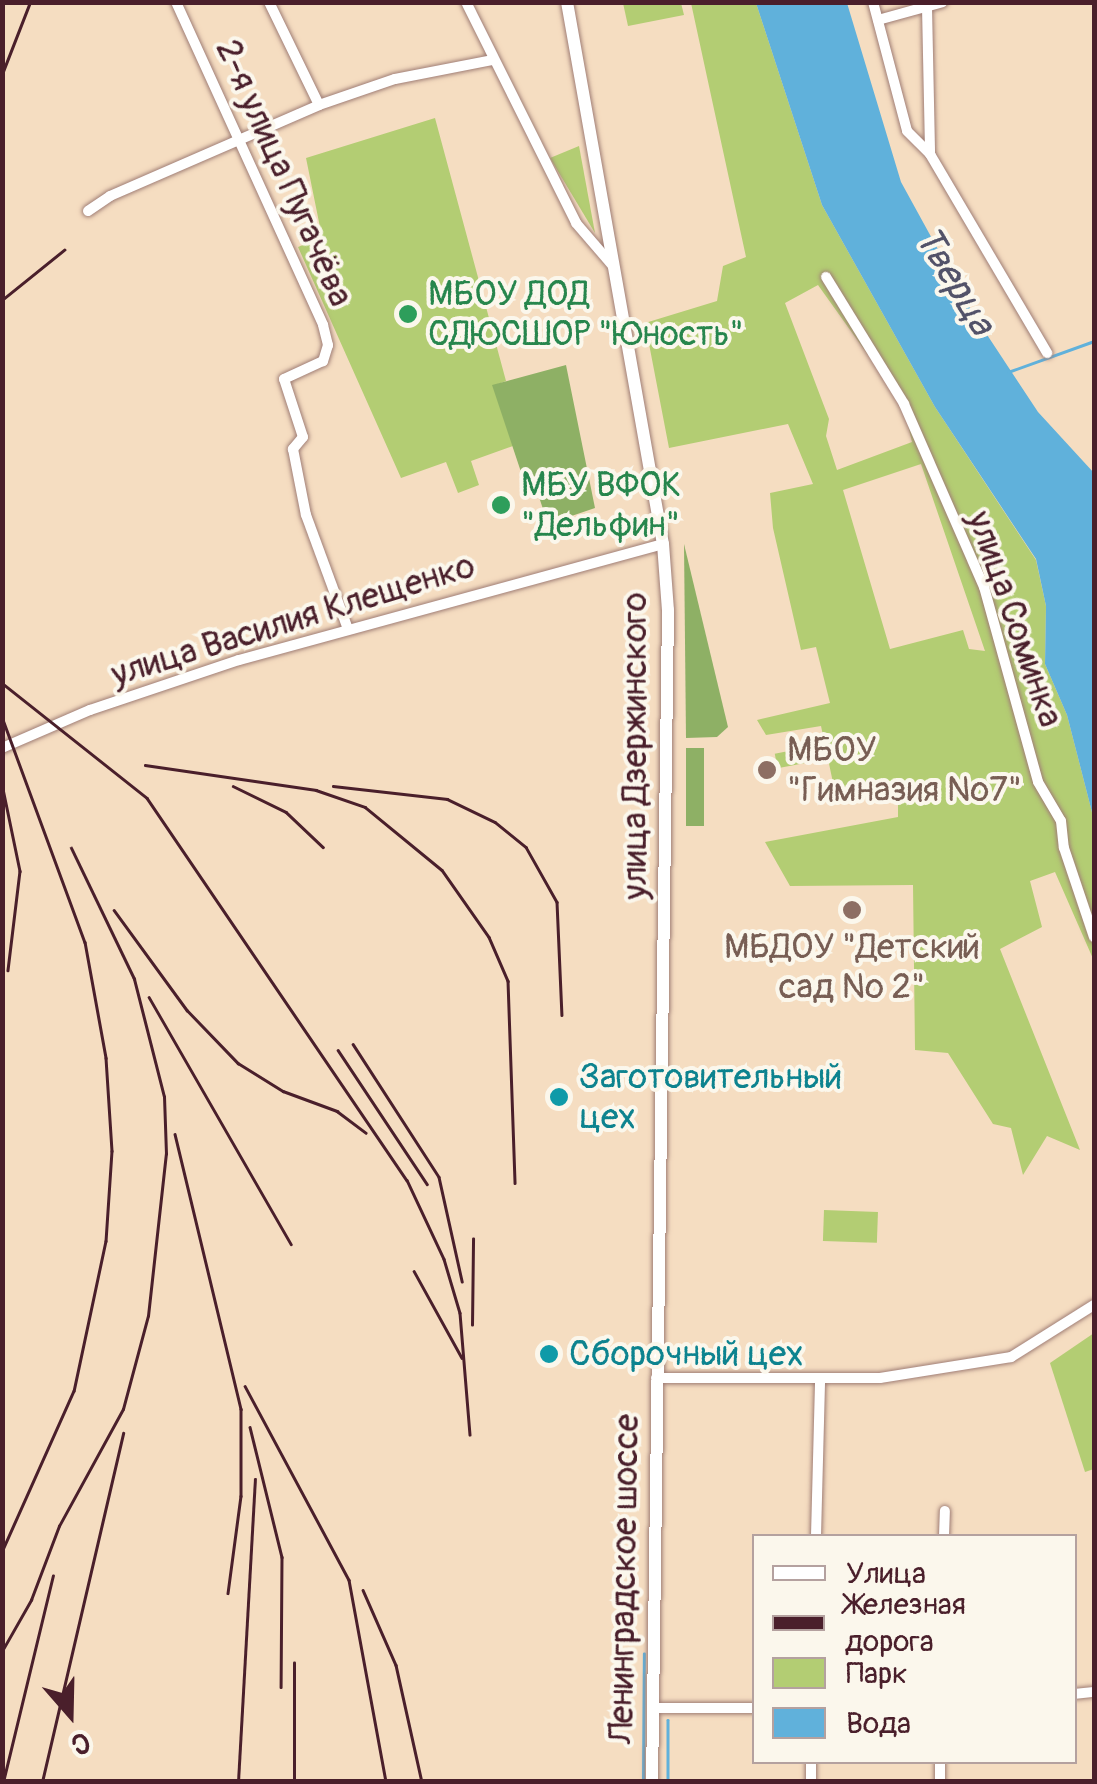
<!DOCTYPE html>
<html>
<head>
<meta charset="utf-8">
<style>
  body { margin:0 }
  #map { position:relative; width:1097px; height:1784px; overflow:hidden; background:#f5ddc1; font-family:Pangolin,sans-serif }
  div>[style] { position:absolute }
  .green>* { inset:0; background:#b3cd73; transform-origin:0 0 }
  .forest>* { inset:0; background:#8eb065; transform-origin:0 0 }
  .water>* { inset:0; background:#60b1db }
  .stream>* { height:2.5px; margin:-1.25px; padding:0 1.25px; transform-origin:1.25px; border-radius:1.25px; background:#60b1db }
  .roads { filter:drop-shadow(0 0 2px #a07e76) drop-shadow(0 0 2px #a07e76) }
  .minor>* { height:10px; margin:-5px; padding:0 5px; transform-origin:5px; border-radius:5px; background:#fff }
  .major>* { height:12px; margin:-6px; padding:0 6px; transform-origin:6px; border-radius:6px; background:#fff }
  .rail>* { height:2.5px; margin:-1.25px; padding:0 1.25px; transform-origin:1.25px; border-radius:1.25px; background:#4a1f2b }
  .dots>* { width:28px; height:28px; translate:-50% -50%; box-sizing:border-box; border:5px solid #fbf7ec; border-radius:50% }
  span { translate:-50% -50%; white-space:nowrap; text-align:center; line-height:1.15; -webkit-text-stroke:8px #fbf7ec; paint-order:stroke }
  .street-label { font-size:35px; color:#4a1f2b }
  .leisure-label { font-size:35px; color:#27864d }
  .left { translate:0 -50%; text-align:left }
  .education-label { font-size:35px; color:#785e54 }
  .culture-label { font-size:35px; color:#0d838f }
  .water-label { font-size:38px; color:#525269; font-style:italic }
  .frame { position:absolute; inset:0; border:5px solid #4a1f2b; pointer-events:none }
  .legend { position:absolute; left:752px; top:1534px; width:325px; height:230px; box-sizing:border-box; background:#fbf7ec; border:2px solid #b4a19f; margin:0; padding:12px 18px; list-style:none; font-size:30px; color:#4a1f2b }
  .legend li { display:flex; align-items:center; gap:20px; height:50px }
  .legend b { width:50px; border:2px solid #b4a19f }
  .north { position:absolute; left:20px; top:1664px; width:100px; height:100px; -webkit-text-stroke:8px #fbf7ec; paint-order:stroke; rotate:160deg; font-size:28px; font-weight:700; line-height:40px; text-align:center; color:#4a1f2b }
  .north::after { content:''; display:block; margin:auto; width:35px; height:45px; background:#4a1f2b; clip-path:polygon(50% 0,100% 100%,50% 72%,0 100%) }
</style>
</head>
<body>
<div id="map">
  <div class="green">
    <i style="clip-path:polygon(623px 3px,681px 3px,684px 15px,628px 26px)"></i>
    <i style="clip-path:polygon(evenodd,691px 3px,756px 3px,822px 205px,935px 407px,1036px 560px,1046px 606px,1045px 664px,1067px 715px,1094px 820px,1094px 961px,1055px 872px,1030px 881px,1042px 927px,1000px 949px,1080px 1150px,1047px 1136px,1023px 1175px,1011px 1128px,993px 1124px,948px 1053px,915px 1050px,913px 885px,790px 886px,765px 842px,898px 817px,898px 796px,895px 786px,835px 792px,821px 726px,766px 735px,757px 720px,830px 703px,816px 647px,801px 650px,773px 528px,770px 493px,813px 484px,788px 424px,669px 448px,645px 323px,717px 301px,723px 266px,746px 257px,691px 3px,818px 285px,903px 404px,912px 442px,837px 470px,826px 436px,829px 419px,785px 303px,818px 285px,691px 3px,921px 464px,985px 651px,969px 649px,963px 630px,890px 649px,843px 490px,921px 464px)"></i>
    <i style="clip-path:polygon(435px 118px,506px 381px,493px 386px,513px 446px,471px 461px,479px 485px,458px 493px,446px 462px,401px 478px,298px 247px,322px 237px,306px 158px)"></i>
    <i style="clip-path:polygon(579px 146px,595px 233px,550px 158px)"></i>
    <i style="left:814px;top:746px;width:15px;height:40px;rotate:79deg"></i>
    <i style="left:824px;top:1210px;width:54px;height:31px;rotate:2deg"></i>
    <i style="clip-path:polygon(1094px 1333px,1094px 1469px,1085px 1472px,1050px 1363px)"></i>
  </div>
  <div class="forest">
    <i style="clip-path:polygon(566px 365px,595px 508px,548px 524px,536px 488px,527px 490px,492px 385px)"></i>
    <i style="clip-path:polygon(684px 544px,728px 727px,717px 737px,686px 738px)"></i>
    <i style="left:686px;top:748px;width:18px;height:78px"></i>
  </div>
  <div class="water">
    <i style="clip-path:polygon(756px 3px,847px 3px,901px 182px,974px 315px,1038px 412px,1094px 473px,1094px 820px,1067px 715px,1045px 664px,1046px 606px,1036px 559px,935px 407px,822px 205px)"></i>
  </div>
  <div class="stream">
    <i style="left:1008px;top:372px;width:91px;rotate:-19.8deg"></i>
    <i style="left:668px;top:1720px;width:61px;rotate:90deg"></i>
    <i style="left:643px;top:1782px;width:128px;rotate:-89.6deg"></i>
  </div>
  <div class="roads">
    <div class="minor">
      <i style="left:176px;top:2px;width:355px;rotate:65.5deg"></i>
      <i style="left:323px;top:325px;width:21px;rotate:76deg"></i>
      <i style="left:328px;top:345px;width:17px;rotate:107deg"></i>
      <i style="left:323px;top:361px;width:43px;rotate:155.2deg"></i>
      <i style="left:284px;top:379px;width:61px;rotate:71.9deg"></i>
      <i style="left:303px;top:437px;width:16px;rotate:130deg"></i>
      <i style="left:293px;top:449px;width:67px;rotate:78.9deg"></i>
      <i style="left:306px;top:515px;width:121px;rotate:69.8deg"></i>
      <i style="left:269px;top:2px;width:114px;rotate:64.1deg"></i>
      <i style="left:466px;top:2px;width:247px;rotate:63.5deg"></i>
      <i style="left:576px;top:223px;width:57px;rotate:49.3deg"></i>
      <i style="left:873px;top:2px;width:133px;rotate:75.2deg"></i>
      <i style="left:907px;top:131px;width:33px;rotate:45deg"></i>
      <i style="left:930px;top:154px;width:231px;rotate:59.5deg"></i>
      <i style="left:927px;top:7px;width:147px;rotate:88.8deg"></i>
      <i style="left:878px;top:20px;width:67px;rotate:-15.5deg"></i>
      <i style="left:88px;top:211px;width:27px;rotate:-34deg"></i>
      <i style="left:110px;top:196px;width:228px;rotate:-23.5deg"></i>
      <i style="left:319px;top:105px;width:80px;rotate:-18.9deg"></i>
      <i style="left:395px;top:79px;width:100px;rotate:-11deg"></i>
      <i style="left:826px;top:277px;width:149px;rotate:58.4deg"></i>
      <i style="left:904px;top:404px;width:200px;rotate:66.4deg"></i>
      <i style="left:984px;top:587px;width:202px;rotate:74.5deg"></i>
      <i style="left:1038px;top:782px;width:45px;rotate:59.5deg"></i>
      <i style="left:1061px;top:821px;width:27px;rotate:84deg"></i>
      <i style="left:1064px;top:848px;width:94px;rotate:71.4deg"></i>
      <i style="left:2px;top:748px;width:96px;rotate:-23.4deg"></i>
      <i style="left:90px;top:710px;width:157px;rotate:-18.6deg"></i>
      <i style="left:239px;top:660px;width:440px;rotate:-15.3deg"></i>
      <i style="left:656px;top:1378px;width:224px"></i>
      <i style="left:880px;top:1378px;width:133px;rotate:-9.1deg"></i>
      <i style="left:1011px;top:1357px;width:98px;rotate:-32.1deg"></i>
      <i style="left:816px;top:1536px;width:156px;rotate:-88.5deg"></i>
      <i style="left:944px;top:1536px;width:25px;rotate:-88deg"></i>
      <i style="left:1074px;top:1694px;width:20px;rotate:-6deg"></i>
      <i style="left:653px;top:1708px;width:101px"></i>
      <i style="left:940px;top:1762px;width:20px;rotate:90deg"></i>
      <i style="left:811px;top:1782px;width:20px;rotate:-90deg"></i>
    </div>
    <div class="major">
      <i style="left:567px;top:2px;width:550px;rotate:79.96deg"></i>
      <i style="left:663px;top:544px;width:66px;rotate:85.7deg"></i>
      <i style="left:668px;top:610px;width:1172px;rotate:90.78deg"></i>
    </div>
  </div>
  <div class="rail">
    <i style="left:2px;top:74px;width:77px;rotate:-68.7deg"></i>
    <i style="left:2px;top:300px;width:80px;rotate:-38.9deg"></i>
    <i style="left:2px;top:683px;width:185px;rotate:38.4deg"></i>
    <i style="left:147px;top:798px;width:462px;rotate:55.8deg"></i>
    <i style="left:407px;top:1180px;width:87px;rotate:64.9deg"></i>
    <i style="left:444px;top:1259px;width:56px;rotate:73.5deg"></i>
    <i style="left:460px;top:1313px;width:122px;rotate:85.3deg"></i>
    <i style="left:2px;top:717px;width:240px;rotate:69.8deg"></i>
    <i style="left:85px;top:942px;width:118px;rotate:79.7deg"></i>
    <i style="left:106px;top:1058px;width:93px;rotate:86.3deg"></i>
    <i style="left:112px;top:1151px;width:90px;rotate:93.8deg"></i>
    <i style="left:106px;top:1241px;width:153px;rotate:102deg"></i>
    <i style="left:74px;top:1391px;width:176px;rotate:114.1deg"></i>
    <i style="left:145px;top:765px;width:173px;rotate:8.3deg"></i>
    <i style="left:316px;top:790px;width:52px;rotate:19.1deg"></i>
    <i style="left:365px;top:807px;width:99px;rotate:39.3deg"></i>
    <i style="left:442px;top:870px;width:82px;rotate:55deg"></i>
    <i style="left:489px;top:937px;width:48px;rotate:66.6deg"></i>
    <i style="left:508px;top:981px;width:202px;rotate:88deg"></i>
    <i style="left:2px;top:784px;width:89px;rotate:78.3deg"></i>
    <i style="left:20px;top:871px;width:100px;rotate:96.9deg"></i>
    <i style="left:233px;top:786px;width:59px;rotate:26.1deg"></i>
    <i style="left:286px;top:812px;width:51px;rotate:43.4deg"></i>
    <i style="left:333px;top:786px;width:115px;rotate:6.5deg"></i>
    <i style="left:447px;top:799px;width:53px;rotate:25.6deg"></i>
    <i style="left:495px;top:822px;width:40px;rotate:39deg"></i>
    <i style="left:526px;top:847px;width:63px;rotate:60.6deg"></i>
    <i style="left:557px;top:902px;width:113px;rotate:87.5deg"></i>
    <i style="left:114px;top:910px;width:124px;rotate:53.9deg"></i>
    <i style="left:187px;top:1010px;width:74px;rotate:46.1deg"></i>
    <i style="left:238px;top:1063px;width:53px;rotate:31.9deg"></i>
    <i style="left:283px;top:1091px;width:58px;rotate:20.3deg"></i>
    <i style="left:337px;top:1111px;width:36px;rotate:37deg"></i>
    <i style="left:149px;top:997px;width:285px;rotate:60.1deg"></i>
    <i style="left:353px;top:1044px;width:158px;rotate:57.1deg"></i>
    <i style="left:439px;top:1177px;width:107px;rotate:77.5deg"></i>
    <i style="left:338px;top:1050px;width:161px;rotate:56.4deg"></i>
    <i style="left:175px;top:1134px;width:283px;rotate:76.5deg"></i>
    <i style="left:241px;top:1409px;width:87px;rotate:90deg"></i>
    <i style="left:241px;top:1496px;width:98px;rotate:97.6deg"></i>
    <i style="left:414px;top:1271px;width:99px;rotate:61.1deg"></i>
    <i style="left:472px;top:1325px;width:86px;rotate:-89.3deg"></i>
    <i style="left:245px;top:1386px;width:220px;rotate:61.8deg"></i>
    <i style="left:349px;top:1580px;width:205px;rotate:79.6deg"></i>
    <i style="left:250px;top:1427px;width:134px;rotate:76.2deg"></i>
    <i style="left:282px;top:1557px;width:130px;rotate:90.4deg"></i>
    <i style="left:363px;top:1590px;width:82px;rotate:66.3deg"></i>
    <i style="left:396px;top:1665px;width:120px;rotate:77.5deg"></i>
    <i style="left:2px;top:1651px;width:59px;rotate:-60.4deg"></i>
    <i style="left:31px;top:1600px;width:79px;rotate:-69.3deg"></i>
    <i style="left:59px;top:1526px;width:133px;rotate:-61.3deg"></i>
    <i style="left:123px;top:1409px;width:96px;rotate:-75deg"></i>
    <i style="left:148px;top:1316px;width:163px;rotate:-83.7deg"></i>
    <i style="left:166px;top:1154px;width:57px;rotate:-92deg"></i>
    <i style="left:164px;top:1097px;width:122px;rotate:-104.3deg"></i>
    <i style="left:134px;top:979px;width:145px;rotate:-115.7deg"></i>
    <i style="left:3px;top:1782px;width:212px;rotate:-76.4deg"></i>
    <i style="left:42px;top:1782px;width:358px;rotate:-76.9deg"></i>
    <i style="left:238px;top:1782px;width:303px;rotate:-86.8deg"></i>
    <i style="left:294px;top:1782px;width:119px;rotate:-90deg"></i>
  </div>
  <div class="dots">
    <i style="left:408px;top:314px;background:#2e9e5b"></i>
    <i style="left:501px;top:505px;background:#2e9e5b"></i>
    <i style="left:767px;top:770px;background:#8d6e63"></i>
    <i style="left:852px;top:910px;background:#8d6e63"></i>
    <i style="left:559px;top:1097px;background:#0f9aa8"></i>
    <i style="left:549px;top:1354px;background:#0f9aa8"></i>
  </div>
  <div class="street-label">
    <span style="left:284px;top:173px;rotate:66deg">2-я улица Пугачёва</span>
    <span style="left:1015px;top:619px;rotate:71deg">улица Соминка</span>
    <span style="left:293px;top:620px;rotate:-17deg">улица Василия Клещенко</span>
    <span style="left:635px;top:746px;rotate:-90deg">улица Дзержинского</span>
    <span style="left:624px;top:1579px;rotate:-89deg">Ленинградское шоссе</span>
  </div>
  <div class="leisure-label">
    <span class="left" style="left:428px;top:314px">МБОУ ДОД<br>СДЮСШОР "Юность"</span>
    <span class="left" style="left:521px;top:505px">МБУ ВФОК<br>"Дельфин"</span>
  </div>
  <div class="education-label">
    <span class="left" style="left:787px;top:770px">МБОУ<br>"Гимназия №7"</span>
    <span style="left:852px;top:967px">МБДОУ "Детский<br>сад № 2"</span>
  </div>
  <div class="culture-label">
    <span class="left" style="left:579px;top:1097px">Заготовительный<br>цех</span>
    <span class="left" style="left:569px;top:1354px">Сборочный цех</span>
  </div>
  <div class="water-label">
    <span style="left:954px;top:281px;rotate:59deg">Тверца</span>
  </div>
  <div class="frame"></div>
  <ul class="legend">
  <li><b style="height:12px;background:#fff"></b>Улица</li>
  <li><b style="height:12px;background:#4a1f2b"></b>Железная дорога</li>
  <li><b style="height:28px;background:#b3cd73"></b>Парк</li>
  <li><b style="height:28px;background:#60b1db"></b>Вода</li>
  </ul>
  <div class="north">С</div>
</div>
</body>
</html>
